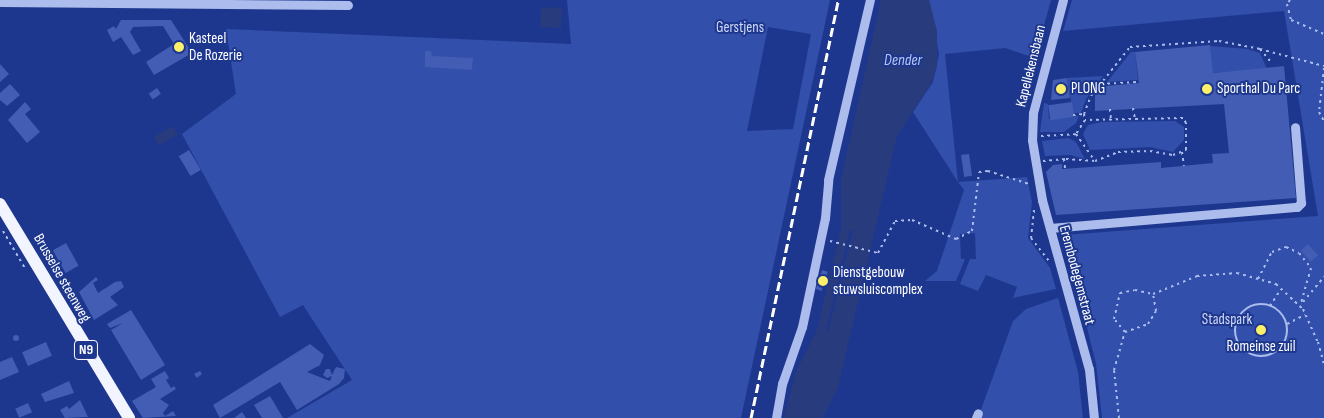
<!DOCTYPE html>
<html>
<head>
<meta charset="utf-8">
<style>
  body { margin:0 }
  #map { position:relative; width:1324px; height:418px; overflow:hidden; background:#1e378e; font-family:"Sofia Sans Condensed",sans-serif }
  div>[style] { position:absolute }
  .green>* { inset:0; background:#314fab }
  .water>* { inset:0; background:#283b7c; transform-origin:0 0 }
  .building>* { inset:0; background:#425db3; transform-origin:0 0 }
  .round { border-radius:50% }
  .path>* { height:2px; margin-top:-1px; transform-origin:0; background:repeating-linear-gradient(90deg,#abbced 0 2.5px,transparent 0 6.5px) }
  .path>.ring { margin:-1px; padding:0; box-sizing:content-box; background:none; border:2px solid #abbced; border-radius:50% }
  .minor>* { height:9px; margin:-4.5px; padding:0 4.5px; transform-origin:4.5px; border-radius:4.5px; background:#abbced }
  .major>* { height:12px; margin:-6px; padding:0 6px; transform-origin:6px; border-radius:6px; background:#f2f4ff }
  .rail>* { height:3px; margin-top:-1.5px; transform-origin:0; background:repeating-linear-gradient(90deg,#fff 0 9px,transparent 0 13px) }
  .dots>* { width:14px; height:14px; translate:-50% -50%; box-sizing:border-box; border:2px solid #1e378e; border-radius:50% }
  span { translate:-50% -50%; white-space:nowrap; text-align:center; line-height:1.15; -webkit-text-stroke:4px #1e378e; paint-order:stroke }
  .shield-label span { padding:1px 4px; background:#1e378e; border:1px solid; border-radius:4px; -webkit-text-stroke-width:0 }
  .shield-label { font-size:14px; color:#fff; font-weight:700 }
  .park-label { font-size:15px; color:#d1dbf9 }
  .poi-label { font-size:15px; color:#fff }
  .left { translate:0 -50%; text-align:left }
  .street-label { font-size:15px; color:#fff }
  .water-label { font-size:16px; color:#b7c7f4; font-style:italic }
</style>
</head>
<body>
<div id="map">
  <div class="green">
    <i style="clip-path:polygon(evenodd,567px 0,830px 0,741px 418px,287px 418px,352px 380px,303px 305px,280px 317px,182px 134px,236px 94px,226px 29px,571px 44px,567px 0,768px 27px,811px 34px,793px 129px,747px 131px,768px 27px)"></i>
    <i style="clip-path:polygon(929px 0,1051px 0,1035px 58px,1005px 48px,945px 54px,958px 182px,1027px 177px,1032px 202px,1028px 238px,1050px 268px,1056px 289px,1013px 298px,1017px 287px,986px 275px,978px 291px,960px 284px,970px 259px,976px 259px,975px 233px,960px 234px,961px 259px,965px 259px,956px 281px,925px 281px,937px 271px,964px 190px,958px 182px,913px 112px,933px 82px,939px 54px)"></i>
    <i style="clip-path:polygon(1072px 0,1324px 0,1324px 418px,1102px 418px,1096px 364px,1064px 235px,1318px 216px,1284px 11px,1063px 31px)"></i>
    <i style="clip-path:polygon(1210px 46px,1248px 49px,1260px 53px,1267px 69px,1212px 73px)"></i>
    <i style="clip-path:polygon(1131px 52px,1135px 52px,1138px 80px,1107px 82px)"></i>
    <i style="clip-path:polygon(1103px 76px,1086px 99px,1081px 113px,1073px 113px,1067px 78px)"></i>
    <i style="clip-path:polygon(1044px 103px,1048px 104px,1049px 119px,1079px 116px,1076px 123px,1064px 132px,1040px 132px)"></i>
    <i style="clip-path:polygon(1175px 121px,1184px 127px,1184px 140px,1173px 152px,1150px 147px,1090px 150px,1083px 134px,1088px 125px,1101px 122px)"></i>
    <i style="clip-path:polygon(1068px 138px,1076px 142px,1085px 159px,1070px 155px,1045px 156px,1042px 141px)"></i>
    <i style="clip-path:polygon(1058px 298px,1078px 372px,1083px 418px,978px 418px,1013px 321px,1026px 309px)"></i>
  </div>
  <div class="water">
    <i style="clip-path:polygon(evenodd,881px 0,929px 0,937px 31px,937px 66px,932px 82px,897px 136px,838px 387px,823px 418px,784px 418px,795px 374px,817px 330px,841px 228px,841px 180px,881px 0,850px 230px,853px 231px,828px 331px,826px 330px,850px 230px)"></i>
    <i style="left:541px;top:7px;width:21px;height:20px;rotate:3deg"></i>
    <i style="left:173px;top:126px;width:10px;height:22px;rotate:61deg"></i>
  </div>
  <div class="building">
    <i style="clip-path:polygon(121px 20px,171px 20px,192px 53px,154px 75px,146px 62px,174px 44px,163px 26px,133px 27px,130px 32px,141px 51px,133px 55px,121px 37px,113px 42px,107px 30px,114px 26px,116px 29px)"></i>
    <i style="clip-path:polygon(1210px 45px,1213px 73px,1284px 66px,1296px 198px,1056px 215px,1046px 172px,1053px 165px,1062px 164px,1062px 169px,1161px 162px,1161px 168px,1213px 163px,1212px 154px,1229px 153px,1224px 104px,1095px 111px,1095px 87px,1139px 83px,1135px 52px)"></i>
    <i style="clip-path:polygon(425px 51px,431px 51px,432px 56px,473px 58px,472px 70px,425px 67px)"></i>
    <i style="clip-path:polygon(0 64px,9px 74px,0 82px)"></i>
    <i style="clip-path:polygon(1067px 78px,1070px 98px,1051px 100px,1053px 80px)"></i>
    <i style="clip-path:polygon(10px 84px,20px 95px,7px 106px,0 100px,0 93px)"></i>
    <i style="left:157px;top:88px;width:7px;height:10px;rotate:56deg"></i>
    <i style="clip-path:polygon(25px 102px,31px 109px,25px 114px,40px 132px,27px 143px,8px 120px)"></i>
    <i style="left:1072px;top:102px;width:15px;height:24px;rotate:82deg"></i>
    <i style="left:189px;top:150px;width:23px;height:12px;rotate:59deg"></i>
    <i style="left:969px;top:154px;width:22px;height:8px;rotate:82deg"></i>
    <i style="left:66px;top:243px;width:26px;height:15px;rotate:61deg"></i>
    <i style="left:1308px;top:244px;width:15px;height:10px;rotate:48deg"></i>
    <i style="left:822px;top:270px;width:6px;height:20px;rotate:18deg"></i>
    <i style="clip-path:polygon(96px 277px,98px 280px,93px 283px,98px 293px,115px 282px,121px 281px,124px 287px,110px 297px,118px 305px,94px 320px,79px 292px)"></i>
    <i style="clip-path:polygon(131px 310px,165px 365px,141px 380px,111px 330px,123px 323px,110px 328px,107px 324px)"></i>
    <i class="round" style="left:13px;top:335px;width:6px;height:6px"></i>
    <i style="left:46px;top:342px;width:15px;height:26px;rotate:67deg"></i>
    <i style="clip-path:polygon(310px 344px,324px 355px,320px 365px,307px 372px,330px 381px,332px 376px,327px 378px,323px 375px,326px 369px,330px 369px,332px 375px,336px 367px,345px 369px,344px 378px,339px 384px,297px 410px,280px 382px,220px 418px,213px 405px)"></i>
    <i style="clip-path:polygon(12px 357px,19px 372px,0 380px,0 362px)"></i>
    <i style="clip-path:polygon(165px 371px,169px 378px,166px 380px,171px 388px,174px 386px,176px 389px,160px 399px,169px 405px,163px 413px,165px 416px,173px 411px,176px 416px,143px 418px,132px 401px,156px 387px,151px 379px)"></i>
    <i style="clip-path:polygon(200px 371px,202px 374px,197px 378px,194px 374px)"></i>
    <i style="clip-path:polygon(69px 381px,74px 393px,45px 402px,41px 394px)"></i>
    <i style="clip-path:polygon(270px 396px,283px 418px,262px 418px,254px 405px)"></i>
    <i style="clip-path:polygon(80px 400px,88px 417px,65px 418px,60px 410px,67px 406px,69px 409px)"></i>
    <i style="left:28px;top:403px;width:10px;height:14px;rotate:66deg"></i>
    <i style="clip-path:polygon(242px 412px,246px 418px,234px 418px)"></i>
  </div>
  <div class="path">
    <i style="left:1290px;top:0;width:5px;rotate:127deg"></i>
    <i style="left:1287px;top:4px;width:16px;rotate:76deg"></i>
    <i style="left:1291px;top:20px;width:36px;rotate:23deg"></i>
    <i style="left:1260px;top:49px;width:66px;rotate:14.9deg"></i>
    <i style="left:1324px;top:68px;width:44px;rotate:96.5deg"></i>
    <i style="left:1319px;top:112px;width:10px;rotate:61deg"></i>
    <i style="left:1101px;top:84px;width:36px;rotate:-3deg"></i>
    <i style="left:1133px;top:108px;width:11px;rotate:80deg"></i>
    <i style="left:1110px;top:109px;width:11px;rotate:85deg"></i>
    <i style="left:1084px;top:114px;width:19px;rotate:-69deg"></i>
    <i style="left:1091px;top:96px;width:63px;rotate:-51.5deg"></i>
    <i style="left:1130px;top:47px;width:89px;rotate:-3.9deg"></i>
    <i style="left:1219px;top:41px;width:42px;rotate:11deg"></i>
    <i style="left:1260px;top:49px;width:16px;rotate:50deg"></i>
    <i style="left:1073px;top:115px;width:11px;rotate:-5deg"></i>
    <i style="left:1084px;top:114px;width:6px;rotate:81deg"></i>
    <i style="left:1041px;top:136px;width:35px;rotate:-3deg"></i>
    <i style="left:1182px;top:152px;width:14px;rotate:82deg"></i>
    <i style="left:1064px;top:159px;width:10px;rotate:84deg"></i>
    <i style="left:1043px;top:161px;width:23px;rotate:-5deg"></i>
    <i style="left:1066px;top:159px;width:29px;rotate:4deg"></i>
    <i style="left:1095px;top:161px;width:25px;rotate:-21deg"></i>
    <i style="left:1118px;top:152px;width:32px;rotate:-2deg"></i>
    <i style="left:1150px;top:151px;width:23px;rotate:10deg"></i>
    <i style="left:1173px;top:155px;width:14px;rotate:-21deg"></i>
    <i style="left:1186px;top:150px;width:27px;rotate:-90deg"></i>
    <i style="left:1186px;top:123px;width:6px;rotate:-121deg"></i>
    <i style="left:1183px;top:118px;width:98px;rotate:178.8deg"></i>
    <i style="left:1085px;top:120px;width:17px;rotate:123deg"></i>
    <i style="left:1076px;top:134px;width:33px;rotate:55deg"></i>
    <i style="left:1034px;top:210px;width:28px;rotate:96deg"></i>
    <i style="left:1031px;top:238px;width:29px;rotate:52deg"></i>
    <i style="left:3px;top:231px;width:45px;rotate:59.5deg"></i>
    <i style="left:830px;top:241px;width:49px;rotate:14deg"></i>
    <i style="left:878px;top:253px;width:36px;rotate:-62deg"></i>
    <i style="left:895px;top:221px;width:17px;rotate:-3deg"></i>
    <i style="left:912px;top:220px;width:48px;rotate:23.4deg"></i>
    <i style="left:956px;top:239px;width:18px;rotate:-27deg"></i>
    <i style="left:972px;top:231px;width:59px;rotate:-83.2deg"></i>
    <i style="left:979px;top:172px;width:9px;rotate:-6deg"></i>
    <i style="left:988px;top:171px;width:43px;rotate:17.6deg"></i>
    <i style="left:1258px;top:279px;width:30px;rotate:-63deg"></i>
    <i style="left:1272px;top:252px;width:15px;rotate:-20deg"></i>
    <i style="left:1286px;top:247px;width:14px;rotate:25deg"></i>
    <i style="left:1299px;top:253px;width:19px;rotate:51deg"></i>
    <i style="left:1311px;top:268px;width:37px;rotate:106deg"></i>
    <i style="left:1303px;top:302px;width:33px;rotate:-50deg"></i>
    <i class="ring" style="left:1235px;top:304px;width:50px;height:50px"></i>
    <i style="left:1270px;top:306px;width:20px;rotate:-57deg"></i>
    <i style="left:1287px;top:324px;width:20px;rotate:-27deg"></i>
    <i style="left:1125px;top:332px;width:17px;rotate:-130deg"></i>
    <i style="left:1114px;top:319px;width:27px;rotate:-77deg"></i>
    <i style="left:1120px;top:293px;width:15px;rotate:-11deg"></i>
    <i style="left:1135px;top:290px;width:18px;rotate:13deg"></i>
    <i style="left:1119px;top:418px;width:48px;rotate:-95.9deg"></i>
    <i style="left:1114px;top:370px;width:40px;rotate:-74deg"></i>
    <i style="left:1125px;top:332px;width:24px;rotate:-19deg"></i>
    <i style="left:1148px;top:324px;width:15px;rotate:-58deg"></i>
    <i style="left:1156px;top:311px;width:17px;rotate:-100deg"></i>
    <i style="left:1153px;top:294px;width:48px;rotate:-22.2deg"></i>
    <i style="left:1197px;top:276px;width:40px;rotate:-4.3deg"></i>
    <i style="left:1237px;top:273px;width:41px;rotate:15.8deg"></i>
    <i style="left:1276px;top:284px;width:37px;rotate:43deg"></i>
    <i style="left:1303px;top:309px;width:36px;rotate:66deg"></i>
    <i style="left:1318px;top:342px;width:24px;rotate:75deg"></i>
  </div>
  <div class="minor">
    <i style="left:1063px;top:0;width:117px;rotate:104.9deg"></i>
    <i style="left:1033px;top:113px;width:27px;rotate:92deg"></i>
    <i style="left:1032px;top:140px;width:61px;rotate:80.5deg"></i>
    <i style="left:1042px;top:200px;width:175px;rotate:74.5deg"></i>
    <i style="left:1089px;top:369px;width:49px;rotate:84.2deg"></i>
    <i style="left:0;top:2px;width:348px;rotate:0.5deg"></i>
    <i style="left:1050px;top:228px;width:248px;rotate:-4.9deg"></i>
    <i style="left:1297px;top:207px;width:6px;rotate:-45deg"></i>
    <i style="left:1301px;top:203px;width:76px;rotate:-94.5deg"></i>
    <i style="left:776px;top:418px;width:35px;rotate:-80deg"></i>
    <i style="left:782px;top:384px;width:60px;rotate:-70.7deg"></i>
    <i style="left:802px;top:327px;width:111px;rotate:-78.1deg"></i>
    <i style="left:825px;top:218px;width:38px;rotate:-85deg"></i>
    <i style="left:828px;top:180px;width:185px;rotate:-76.9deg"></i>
    <i style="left:976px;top:418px;width:5px;rotate:-68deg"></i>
  </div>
  <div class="major">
    <i style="left:0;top:204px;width:250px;rotate:58.9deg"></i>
  </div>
  <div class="rail">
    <i style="left:751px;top:418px;width:427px;rotate:-78.2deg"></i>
  </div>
  <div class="dots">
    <i style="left:179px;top:47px;background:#fcf06a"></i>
    <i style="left:1061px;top:89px;background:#fcf06a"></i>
    <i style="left:1207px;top:89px;background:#fcf06a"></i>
    <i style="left:823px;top:281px;background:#fcf06a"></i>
    <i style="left:1261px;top:330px;background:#fcf06a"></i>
  </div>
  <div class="shield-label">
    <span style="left:86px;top:350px">N9</span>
  </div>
  <div class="park-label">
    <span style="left:740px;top:28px">Gerstjens</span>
    <span style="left:1227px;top:320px">Stadspark</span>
  </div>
  <div class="poi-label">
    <span class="left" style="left:189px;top:47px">Kasteel<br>De Rozerie</span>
    <span class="left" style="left:1071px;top:89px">PLONG</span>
    <span class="left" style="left:1217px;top:89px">Sporthal Du Parc</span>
    <span class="left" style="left:833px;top:281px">Dienstgebouw<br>stuwsluiscomplex</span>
    <span style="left:1261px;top:347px">Romeinse zuil</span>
  </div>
  <div class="street-label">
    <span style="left:1031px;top:66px;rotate:-76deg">Kapellekensbaan</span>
    <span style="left:1077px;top:275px;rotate:75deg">Erembodegemstraat</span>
    <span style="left:62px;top:278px;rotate:60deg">Brusselse steenweg</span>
  </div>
  <div class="water-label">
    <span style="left:903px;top:61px">Dender</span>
  </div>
</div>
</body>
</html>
